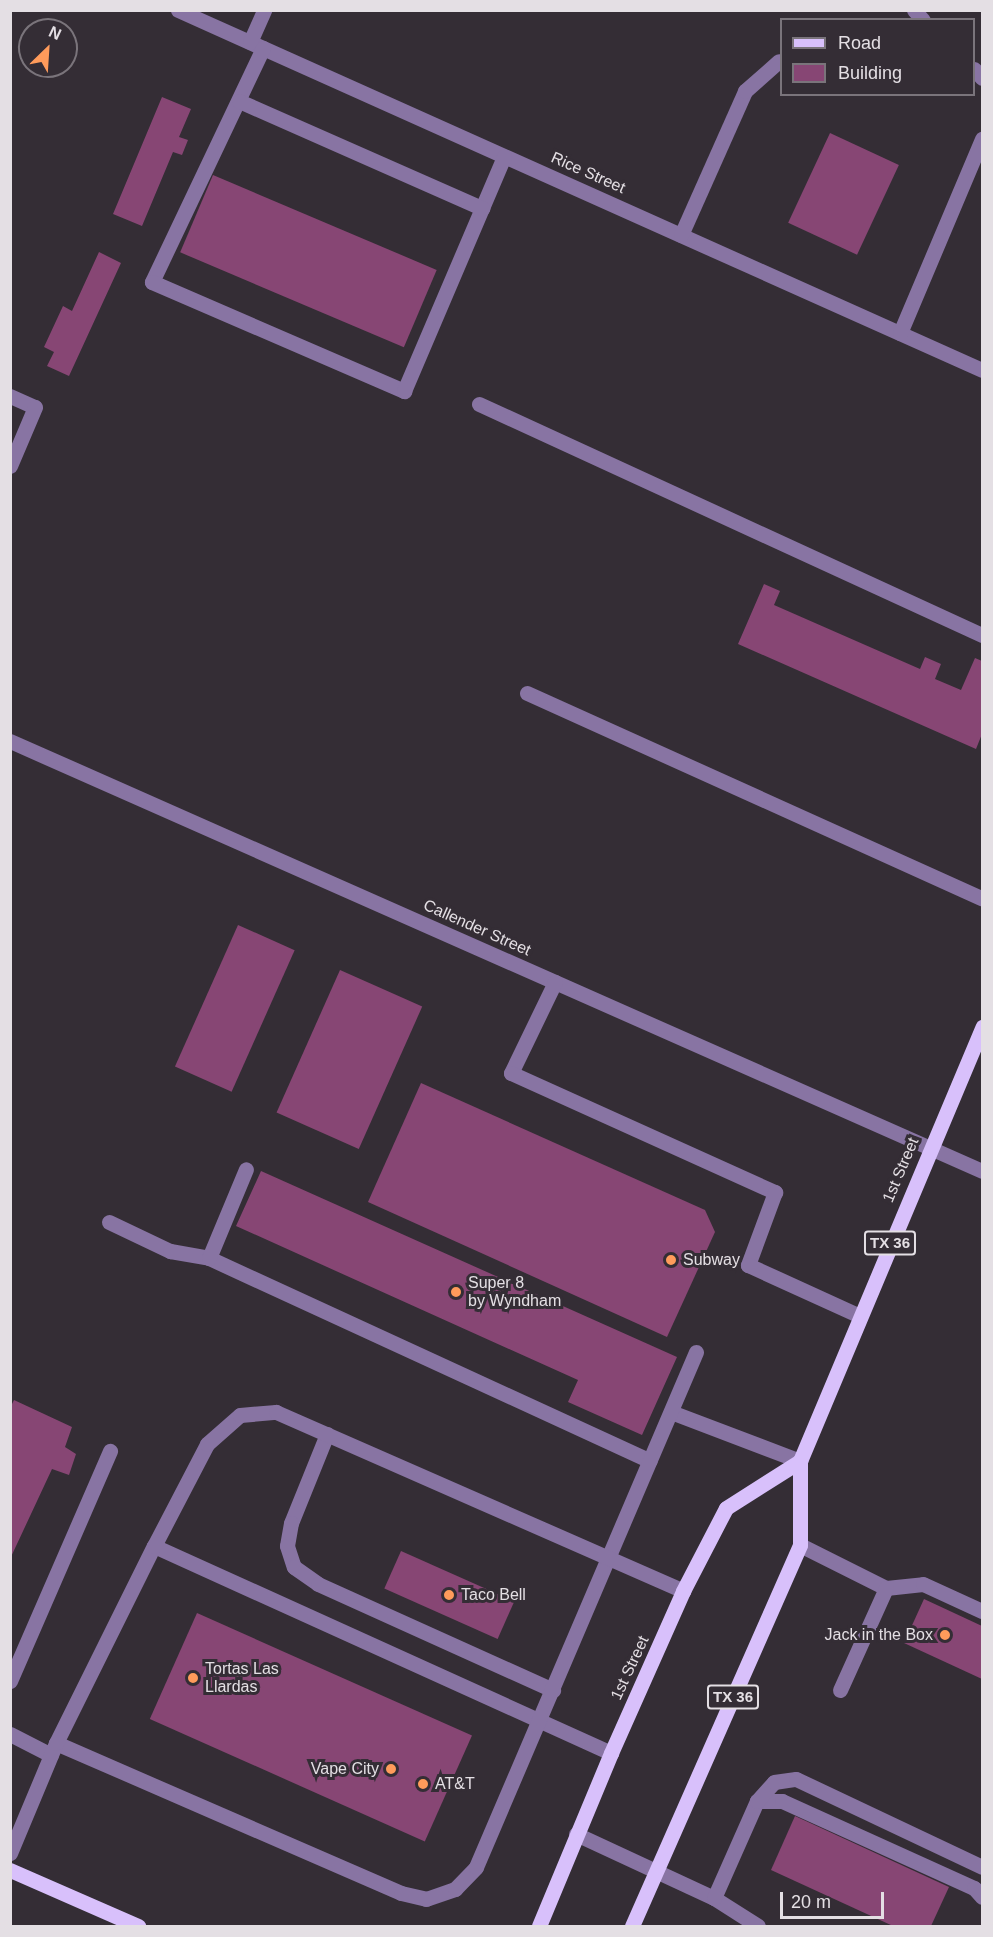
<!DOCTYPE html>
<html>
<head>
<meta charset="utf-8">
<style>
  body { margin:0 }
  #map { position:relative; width:993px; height:1937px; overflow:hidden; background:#342d35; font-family:Arial,sans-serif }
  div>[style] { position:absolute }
  .building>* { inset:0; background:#874674; transform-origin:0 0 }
  .minor>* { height:15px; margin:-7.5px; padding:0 7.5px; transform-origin:7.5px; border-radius:7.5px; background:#8874a3 }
  .major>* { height:15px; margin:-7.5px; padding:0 7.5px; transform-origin:7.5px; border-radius:7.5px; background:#d8c0fb }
  .dots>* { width:16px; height:16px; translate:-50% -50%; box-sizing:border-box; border:3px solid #342d35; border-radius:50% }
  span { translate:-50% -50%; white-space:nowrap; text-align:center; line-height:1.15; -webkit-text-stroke:6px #342d35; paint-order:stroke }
  .shield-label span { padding:2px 4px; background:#342d35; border:2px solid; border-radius:4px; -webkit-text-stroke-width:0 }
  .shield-label { font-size:15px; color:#e4dfe4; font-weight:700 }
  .street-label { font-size:16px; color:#e4dfe4 }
  .poi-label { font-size:16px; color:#e4dfe4 }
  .left { translate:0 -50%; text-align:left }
  .right { translate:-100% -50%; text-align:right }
  .frame { position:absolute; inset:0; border:12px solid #e4dfe4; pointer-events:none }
  .legend { position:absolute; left:780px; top:18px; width:195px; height:78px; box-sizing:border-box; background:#342d35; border:2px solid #7a747b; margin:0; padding:8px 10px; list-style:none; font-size:18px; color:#e4dfe4 }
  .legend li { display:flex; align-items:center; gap:12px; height:30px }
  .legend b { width:30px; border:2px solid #7a747b }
  .north { position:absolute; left:18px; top:18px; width:60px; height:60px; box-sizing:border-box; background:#342d35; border:2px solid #7a747b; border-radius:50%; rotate:25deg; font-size:16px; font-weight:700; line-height:24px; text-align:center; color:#e4dfe4 }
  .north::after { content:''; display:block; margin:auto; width:21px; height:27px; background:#ff9b5b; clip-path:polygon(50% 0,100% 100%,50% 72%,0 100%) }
  .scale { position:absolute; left:780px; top:1892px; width:104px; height:27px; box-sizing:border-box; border:3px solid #e4dfe4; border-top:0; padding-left:8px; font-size:18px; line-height:21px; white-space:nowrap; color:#e4dfe4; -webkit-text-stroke:4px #342d35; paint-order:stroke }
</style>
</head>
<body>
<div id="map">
  <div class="building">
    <i style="clip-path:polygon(162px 97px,191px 109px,179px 137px,188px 140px,182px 155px,173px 152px,142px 226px,113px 214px)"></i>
    <i style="left:830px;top:133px;width:76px;height:99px;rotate:25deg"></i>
    <i style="left:213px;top:175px;width:243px;height:84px;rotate:23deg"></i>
    <i style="clip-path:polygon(99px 252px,121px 263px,69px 376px,47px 366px,54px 352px,44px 347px,63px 306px,72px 311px)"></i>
    <i style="clip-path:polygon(764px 584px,780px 591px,774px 605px,920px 669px,925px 657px,941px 664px,935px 679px,961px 690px,975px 658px,982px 661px,982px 734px,976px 749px,738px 644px)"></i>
    <i style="left:238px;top:925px;width:62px;height:155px;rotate:24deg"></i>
    <i style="left:340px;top:970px;width:90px;height:156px;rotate:24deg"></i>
    <i style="clip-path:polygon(421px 1083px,705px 1210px,715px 1232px,667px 1337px,368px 1202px)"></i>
    <i style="clip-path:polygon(261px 1171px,677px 1357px,642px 1435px,568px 1402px,578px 1380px,236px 1226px)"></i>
    <i style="clip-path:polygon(14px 1400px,72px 1427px,65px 1447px,76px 1454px,69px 1475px,52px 1469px,10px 1559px,10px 1408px)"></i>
    <i style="left:401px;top:1551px;width:124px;height:41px;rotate:24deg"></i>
    <i style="clip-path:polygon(924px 1599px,982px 1626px,982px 1679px,904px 1643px)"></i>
    <i style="left:197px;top:1613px;width:301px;height:116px;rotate:24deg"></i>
    <i style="clip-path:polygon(795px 1816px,949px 1887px,931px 1926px,893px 1926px,771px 1870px)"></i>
  </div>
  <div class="minor">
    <i style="left:178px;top:10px;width:881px;rotate:24.12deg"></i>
    <i style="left:914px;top:10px;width:13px;rotate:48deg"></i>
    <i style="left:250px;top:42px;width:35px;rotate:-66deg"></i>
    <i style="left:263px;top:48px;width:259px;rotate:115.4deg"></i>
    <i style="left:152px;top:282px;width:275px;rotate:23.4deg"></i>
    <i style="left:404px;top:391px;width:255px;rotate:-66.9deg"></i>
    <i style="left:974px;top:69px;width:12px;rotate:48deg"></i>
    <i style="left:239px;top:101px;width:266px;rotate:23.8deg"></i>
    <i style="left:681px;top:235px;width:158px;rotate:-66deg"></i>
    <i style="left:745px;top:91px;width:45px;rotate:-41.4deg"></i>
    <i style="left:900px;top:333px;width:211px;rotate:-67.1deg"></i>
    <i style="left:10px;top:396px;width:27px;rotate:24deg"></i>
    <i style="left:35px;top:407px;width:64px;rotate:113deg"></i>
    <i style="left:479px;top:404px;width:554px;rotate:24.67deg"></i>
    <i style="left:527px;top:693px;width:499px;rotate:24.3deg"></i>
    <i style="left:10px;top:741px;width:1063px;rotate:23.86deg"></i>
    <i style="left:555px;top:982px;width:101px;rotate:115.8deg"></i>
    <i style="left:511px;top:1073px;width:290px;rotate:24.3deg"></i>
    <i style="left:775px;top:1192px;width:78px;rotate:110.3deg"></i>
    <i style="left:748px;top:1265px;width:123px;rotate:24.5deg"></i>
    <i style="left:109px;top:1222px;width:68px;rotate:25.4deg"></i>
    <i style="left:170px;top:1251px;width:40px;rotate:10deg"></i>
    <i style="left:209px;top:1258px;width:485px;rotate:24.7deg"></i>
    <i style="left:209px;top:1258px;width:96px;rotate:-67.4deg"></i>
    <i style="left:671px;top:1412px;width:138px;rotate:20.8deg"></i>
    <i style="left:327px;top:1434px;width:96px;rotate:112deg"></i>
    <i style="left:291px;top:1523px;width:23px;rotate:100deg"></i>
    <i style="left:287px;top:1546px;width:22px;rotate:72deg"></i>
    <i style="left:294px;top:1567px;width:29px;rotate:35deg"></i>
    <i style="left:318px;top:1584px;width:258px;rotate:24.3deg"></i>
    <i style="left:800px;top:1545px;width:96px;rotate:26.6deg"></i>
    <i style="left:886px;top:1588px;width:37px;rotate:-6deg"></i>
    <i style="left:923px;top:1584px;width:65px;rotate:24.6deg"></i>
    <i style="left:154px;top:1546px;width:502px;rotate:24.37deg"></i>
    <i style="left:10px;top:1681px;width:251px;rotate:-66.5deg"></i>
    <i style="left:840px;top:1690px;width:112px;rotate:-65.7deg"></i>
    <i style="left:10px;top:1734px;width:46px;rotate:27.1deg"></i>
    <i style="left:56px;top:1743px;width:376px;rotate:23.5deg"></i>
    <i style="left:401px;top:1893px;width:26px;rotate:13deg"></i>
    <i style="left:426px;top:1899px;width:31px;rotate:-19deg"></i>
    <i style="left:455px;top:1889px;width:30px;rotate:-46deg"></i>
    <i style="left:476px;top:1867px;width:560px;rotate:-66.87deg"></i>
    <i style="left:757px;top:1801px;width:25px"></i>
    <i style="left:782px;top:1801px;width:211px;rotate:24.4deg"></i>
    <i style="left:974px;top:1888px;width:12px;rotate:48deg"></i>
    <i style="left:576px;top:1834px;width:152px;rotate:24.9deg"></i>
    <i style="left:714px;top:1898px;width:52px;rotate:32.5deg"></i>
    <i style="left:10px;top:1853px;width:119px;rotate:-67.3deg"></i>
    <i style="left:56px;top:1743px;width:220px;rotate:-63.6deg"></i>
    <i style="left:154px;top:1546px;width:115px;rotate:-62.5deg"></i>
    <i style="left:207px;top:1444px;width:44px;rotate:-41.3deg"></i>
    <i style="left:240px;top:1415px;width:36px;rotate:-5deg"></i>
    <i style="left:276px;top:1412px;width:445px;rotate:23.7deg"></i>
    <i style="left:714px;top:1898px;width:106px;rotate:-66.1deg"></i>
    <i style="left:757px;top:1801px;width:25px;rotate:-48deg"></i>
    <i style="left:774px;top:1782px;width:22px;rotate:-8deg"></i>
    <i style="left:796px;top:1779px;width:206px;rotate:25.3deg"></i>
  </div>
  <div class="major">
    <i style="left:10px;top:1870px;width:140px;rotate:23.6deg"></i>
    <i style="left:539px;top:1926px;width:187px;rotate:-67.4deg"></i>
    <i style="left:611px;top:1753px;width:177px;rotate:-66deg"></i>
    <i style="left:683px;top:1591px;width:93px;rotate:-62.6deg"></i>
    <i style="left:726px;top:1508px;width:88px;rotate:-32.4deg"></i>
    <i style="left:632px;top:1926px;width:416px;rotate:-66.2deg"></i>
    <i style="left:800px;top:1545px;width:84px;rotate:-90deg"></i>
    <i style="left:800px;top:1461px;width:471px;rotate:-67.2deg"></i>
  </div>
  <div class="dots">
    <i style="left:671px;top:1260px;background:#ff9b5b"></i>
    <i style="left:456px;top:1292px;background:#ff9b5b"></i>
    <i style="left:449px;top:1595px;background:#ff9b5b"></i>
    <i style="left:945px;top:1635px;background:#ff9b5b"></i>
    <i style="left:193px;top:1678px;background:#ff9b5b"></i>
    <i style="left:391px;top:1769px;background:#ff9b5b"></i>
    <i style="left:423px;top:1784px;background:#ff9b5b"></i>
  </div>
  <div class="shield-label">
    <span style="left:890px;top:1243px">TX 36</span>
    <span style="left:733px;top:1697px">TX 36</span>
  </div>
  <div class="street-label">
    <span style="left:588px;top:173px;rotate:24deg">Rice Street</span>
    <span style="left:477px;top:928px;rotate:24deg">Callender Street</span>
    <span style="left:901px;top:1170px;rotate:-67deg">1st Street</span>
    <span style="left:630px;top:1668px;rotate:-65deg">1st Street</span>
  </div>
  <div class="poi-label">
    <span class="left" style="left:683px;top:1260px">Subway</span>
    <span class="left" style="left:468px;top:1292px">Super 8<br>by Wyndham</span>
    <span class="left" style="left:461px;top:1595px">Taco Bell</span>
    <span class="right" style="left:933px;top:1635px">Jack in the Box</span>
    <span class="left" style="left:205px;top:1678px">Tortas Las<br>Llardas</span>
    <span class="right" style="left:379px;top:1769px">Vape City</span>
    <span class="left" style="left:435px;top:1784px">AT&amp;T</span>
  </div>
  <div class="frame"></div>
  <ul class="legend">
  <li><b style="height:8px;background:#d8c0fb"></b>Road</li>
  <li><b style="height:16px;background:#874674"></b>Building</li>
  </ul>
  <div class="north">N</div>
  <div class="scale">20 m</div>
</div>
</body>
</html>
